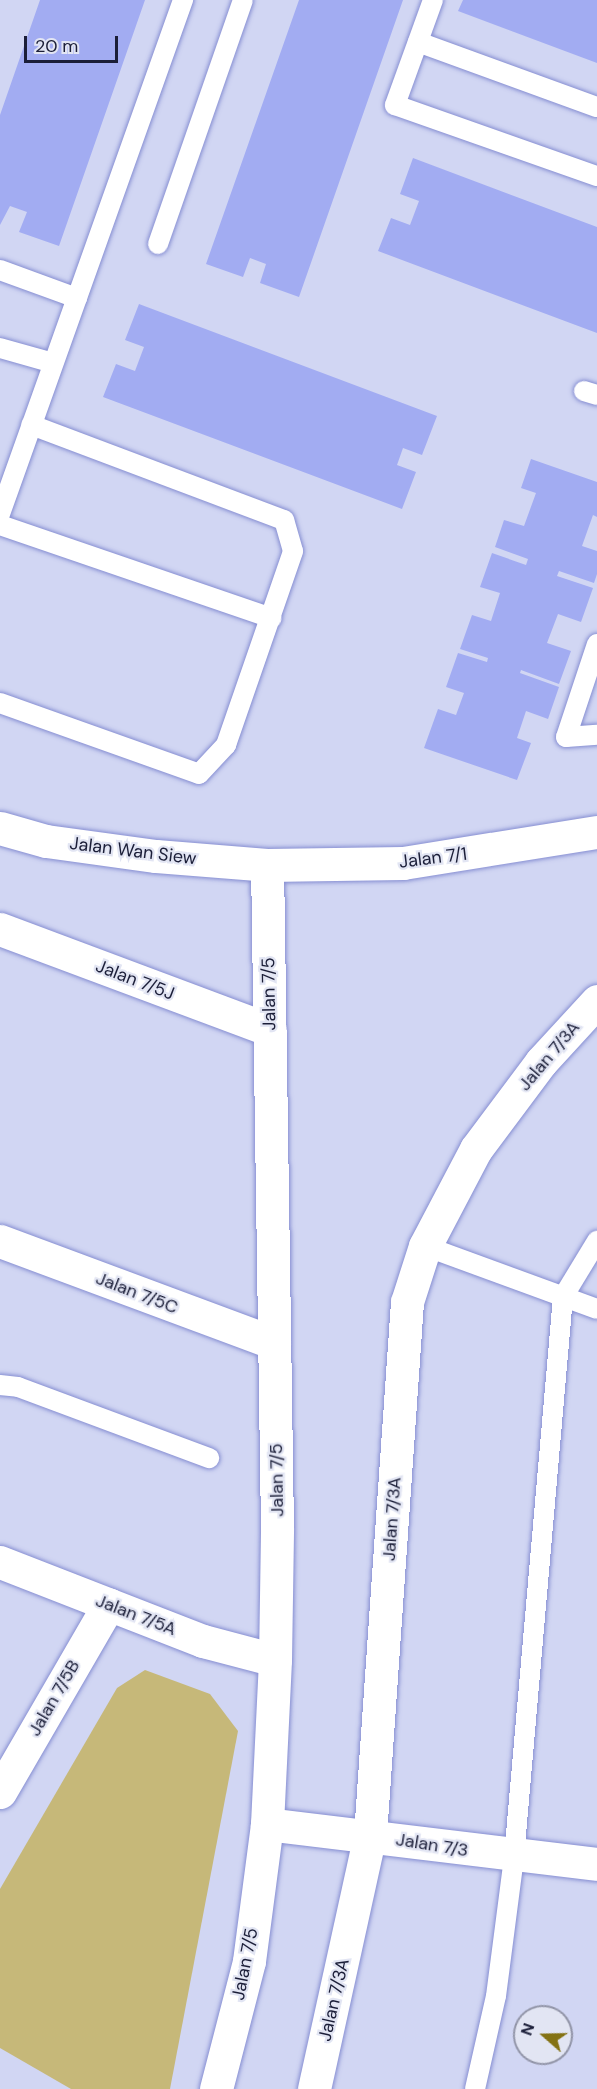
<!DOCTYPE html>
<html>
<head>
<meta charset="utf-8">
<style>
  body { margin:0 }
  #map { position:relative; width:597px; height:2089px; overflow:hidden; background:#d1d6f3; font-family:"DM Sans",sans-serif }
  div>[style] { position:absolute }
  .green>* { inset:0; background:#c6b879 }
  .building>* { inset:0; background:#a2acf2 }
  .roads { filter:drop-shadow(0 0 2px #868ed2) drop-shadow(0 0 2px #868ed2) }
  .service>* { height:20px; margin:-10px; padding:0 10px; transform-origin:10px; border-radius:10px; background:#fff }
  .minor>* { height:33px; margin:-16.5px; padding:0 16.5px; transform-origin:16.5px; border-radius:16.5px; background:#fff }
  .tertiary>* { height:33px; margin:-16.5px; padding:0 16.5px; transform-origin:16.5px; border-radius:16.5px; background:#fff }
  span { translate:-50% -50%; white-space:nowrap; text-align:center; line-height:1.15; -webkit-text-stroke:4.5px #e2e5f3; paint-order:stroke }
  .street-label { font-size:18px; color:#1b1e38 }
  .north { position:absolute; left:513px; top:2005px; width:60px; height:60px; box-sizing:border-box; background:#e2e5f3; border:2px solid #9295a8; border-radius:50%; rotate:290deg; font-size:16px; font-weight:700; line-height:24px; text-align:center; color:#1b1e38 }
  .north::after { content:''; display:block; margin:auto; width:21px; height:27px; background:#847214; clip-path:polygon(50% 0,100% 100%,50% 72%,0 100%) }
  .scale { position:absolute; left:24px; top:36px; width:94px; height:27px; box-sizing:border-box; border:3px solid #1b1e38; border-top:0; padding-left:8px; font-size:18px; line-height:21px; white-space:nowrap; color:#1b1e38; -webkit-text-stroke:4px #e2e5f3; paint-order:stroke }
</style>
</head>
<body>
<div id="map">
  <div class="green">
    <i style="clip-path:polygon(145px 1670px,210px 1694px,238px 1731px,170px 2089px,71px 2089px,0 2048px,0 1889px,117px 1688px)"></i>
  </div>
  <div class="building">
    <i style="clip-path:polygon(40px 0,145px 0,59px 246px,19px 232px,27px 212px,10px 206px,0 225px,0 115px)"></i>
    <i style="clip-path:polygon(299px 0,403px 0,299px 297px,260px 283px,266px 264px,250px 258px,243px 277px,206px 264px)"></i>
    <i style="clip-path:polygon(463px 0,597px 0,597px 63px,458px 11px)"></i>
    <i style="clip-path:polygon(413px 158px,597px 227px,597px 333px,378px 251px,391px 218px,410px 225px,419px 201px,400px 194px)"></i>
    <i style="clip-path:polygon(139px 304px,437px 416px,422px 455px,403px 448px,397px 465px,416px 472px,402px 509px,103px 397px,116px 364px,135px 371px,144px 347px,125px 340px)"></i>
    <i style="clip-path:polygon(531px 459px,597px 482px,597px 517px,593px 515px,582px 546px,597px 551px,597px 574px,594px 583px,559px 571px,557px 576px,593px 588px,581px 622px,558px 614px,547px 643px,571px 651px,559px 684px,521px 670px,520px 673px,559px 687px,548px 719px,526px 711px,517px 738px,531px 743px,517px 780px,424px 748px,438px 709px,456px 715px,464px 693px,446px 687px,458px 653px,487px 662px,488px 658px,460px 649px,472px 615px,491px 621px,500px 593px,480px 587px,492px 553px,526px 565px,528px 559px,495px 547px,504px 520px,524px 526px,536px 493px,521px 488px)"></i>
  </div>
  <div class="roads">
    <div class="service">
      <i style="left:433px;top:0;width:112px;rotate:109.9deg"></i>
      <i style="left:395px;top:105px;width:214px;rotate:19.4deg"></i>
      <i style="left:418px;top:42px;width:190px;rotate:20deg"></i>
      <i style="left:158px;top:244px;width:258px;rotate:-70.8deg"></i>
      <i style="left:0;top:270px;width:82px;rotate:20deg"></i>
      <i style="left:0;top:348px;width:55px;rotate:15.8deg"></i>
      <i style="left:584px;top:391px;width:14px;rotate:17deg"></i>
      <i style="left:0;top:514px;width:546px;rotate:-70.4deg"></i>
      <i style="left:0;top:525px;width:287px;rotate:18.9deg"></i>
      <i style="left:597px;top:644px;width:98px;rotate:108.4deg"></i>
      <i style="left:566px;top:737px;width:31px;rotate:-4deg"></i>
      <i style="left:0;top:703px;width:211px;rotate:19.6deg"></i>
      <i style="left:199px;top:774px;width:40px;rotate:-47deg"></i>
      <i style="left:226px;top:745px;width:205px;rotate:-70.9deg"></i>
      <i style="left:293px;top:551px;width:32px;rotate:-106deg"></i>
      <i style="left:284px;top:520px;width:270px;rotate:-159.4deg"></i>
      <i style="left:425px;top:1246px;width:183px;rotate:20.1deg"></i>
      <i style="left:0;top:1385px;width:18px;rotate:6deg"></i>
      <i style="left:18px;top:1387px;width:204px;rotate:20.4deg"></i>
      <i style="left:475px;top:2089px;width:95px;rotate:-77.3deg"></i>
      <i style="left:496px;top:1996px;width:140px;rotate:-82.6deg"></i>
      <i style="left:514px;top:1857px;width:562px;rotate:-85deg"></i>
      <i style="left:563px;top:1297px;width:66px;rotate:-58.7deg"></i>
    </div>
    <div class="minor">
      <i style="left:0;top:929px;width:288px;rotate:20.5deg"></i>
      <i style="left:0;top:1241px;width:292px;rotate:20.4deg"></i>
      <i style="left:0;top:1562px;width:218px;rotate:21.3deg"></i>
      <i style="left:203px;top:1641px;width:74px;rotate:14.8deg"></i>
      <i style="left:0;top:1792px;width:217px;rotate:-59.9deg"></i>
      <i style="left:267px;top:1824px;width:332px;rotate:6.9deg"></i>
      <i style="left:314px;top:2089px;width:260px;rotate:-77.6deg"></i>
      <i style="left:370px;top:1835px;width:534px;rotate:-86.03deg"></i>
      <i style="left:407px;top:1302px;width:59px;rotate:-72.2deg"></i>
      <i style="left:425px;top:1246px;width:110px;rotate:-62.3deg"></i>
      <i style="left:476px;top:1149px;width:109px;rotate:-53.2deg"></i>
      <i style="left:541px;top:1062px;width:83px;rotate:-47.4deg"></i>
    </div>
    <div class="tertiary">
      <i style="left:0;top:828px;width:48px;rotate:15.8deg"></i>
      <i style="left:46px;top:841px;width:111px;rotate:7.8deg"></i>
      <i style="left:156px;top:856px;width:111px;rotate:4.6deg"></i>
      <i style="left:267px;top:865px;width:136px;rotate:-0.8deg"></i>
      <i style="left:403px;top:863px;width:196px;rotate:-9.1deg"></i>
      <i style="left:216px;top:2089px;width:132px;rotate:-75.5deg"></i>
      <i style="left:249px;top:1961px;width:138px;rotate:-82.5deg"></i>
      <i style="left:267px;top:1824px;width:164px;rotate:-87.2deg"></i>
      <i style="left:275px;top:1660px;width:132px;rotate:-89.1deg"></i>
      <i style="left:277px;top:1528px;width:663px;rotate:-90.86deg"></i>
    </div>
  </div>
  <div class="street-label">
    <span style="left:133px;top:851px;rotate:7deg">Jalan Wan Siew</span>
    <span style="left:433px;top:858px;rotate:-7deg">Jalan 7/1</span>
    <span style="left:135px;top:980px;rotate:21deg">Jalan 7/5J</span>
    <span style="left:269px;top:994px;rotate:-91deg">Jalan 7/5</span>
    <span style="left:549px;top:1056px;rotate:-50deg">Jalan 7/3A</span>
    <span style="left:137px;top:1293px;rotate:21deg">Jalan 7/5C</span>
    <span style="left:277px;top:1480px;rotate:-91deg">Jalan 7/5</span>
    <span style="left:392px;top:1519px;rotate:-86deg">Jalan 7/3A</span>
    <span style="left:136px;top:1615px;rotate:21deg">Jalan 7/5A</span>
    <span style="left:54px;top:1698px;rotate:-60deg">Jalan 7/5B</span>
    <span style="left:432px;top:1845px;rotate:9deg">Jalan 7/3</span>
    <span style="left:245px;top:1964px;rotate:-79deg">Jalan 7/5</span>
    <span style="left:334px;top:2000px;rotate:-77deg">Jalan 7/3A</span>
  </div>
  <div class="north">N</div>
  <div class="scale">20 m</div>
</div>
</body>
</html>
